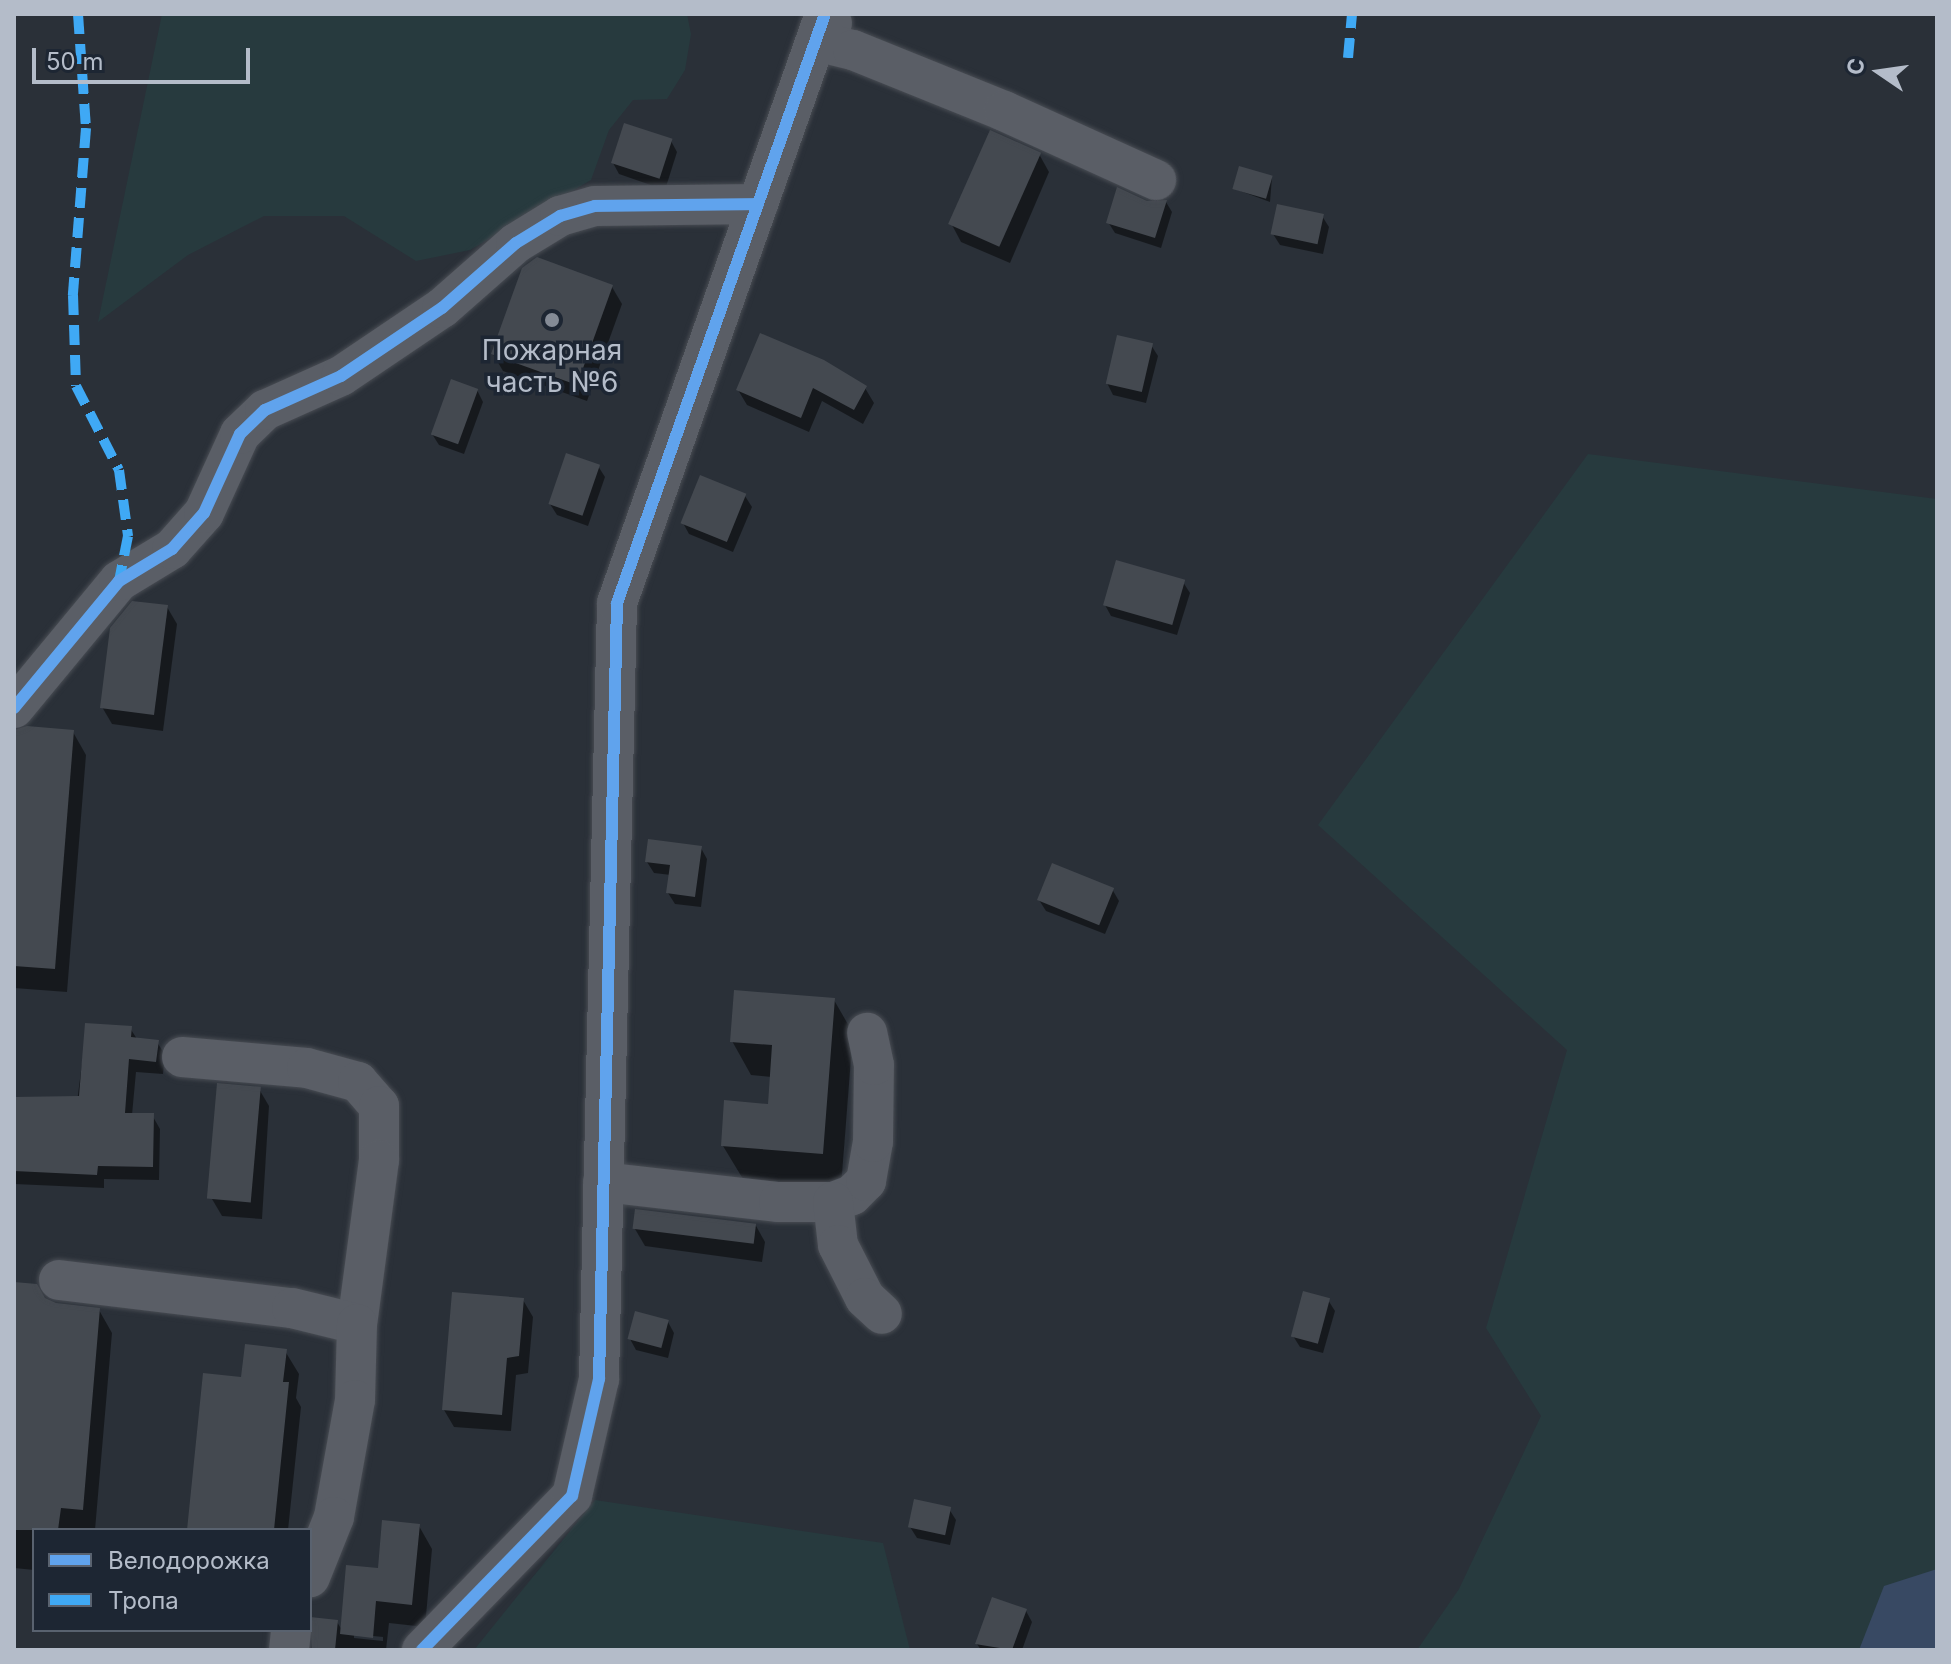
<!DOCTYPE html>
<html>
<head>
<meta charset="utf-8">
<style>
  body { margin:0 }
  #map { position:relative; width:1951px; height:1664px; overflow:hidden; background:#2a3038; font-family:Inter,sans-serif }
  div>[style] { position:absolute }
  .green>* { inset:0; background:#273a3e }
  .water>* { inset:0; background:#384963 }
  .shadow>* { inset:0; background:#0007 }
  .building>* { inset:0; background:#444950; transform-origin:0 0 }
  .roads { filter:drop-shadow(0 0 2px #484c53) drop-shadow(0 0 2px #484c53) }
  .minor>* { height:40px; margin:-20px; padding:0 20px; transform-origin:20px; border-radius:20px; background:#5a5e66 }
  .quiet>* { height:10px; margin-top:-5px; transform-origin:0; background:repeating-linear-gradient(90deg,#3fa9f5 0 20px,transparent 0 30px) }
  .cycleway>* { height:12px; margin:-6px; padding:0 6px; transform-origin:6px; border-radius:6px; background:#60a3ed }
  .dots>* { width:22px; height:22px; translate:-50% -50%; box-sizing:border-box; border:4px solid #1d2633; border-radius:50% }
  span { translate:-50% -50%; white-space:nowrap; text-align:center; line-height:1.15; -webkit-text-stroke:7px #1d2633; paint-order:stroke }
  .poi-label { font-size:28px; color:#b4bcc9 }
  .frame { position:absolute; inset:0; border:16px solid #b4bcc9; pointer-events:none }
  .legend { position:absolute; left:32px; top:1528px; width:280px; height:104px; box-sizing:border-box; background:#1d2633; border:2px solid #59626f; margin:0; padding:10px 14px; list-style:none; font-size:24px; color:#b4bcc9 }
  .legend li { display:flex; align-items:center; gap:16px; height:40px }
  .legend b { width:40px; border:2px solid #59626f }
  .north { position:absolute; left:1839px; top:32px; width:80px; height:80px; -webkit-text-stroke:6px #1d2633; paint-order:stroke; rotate:283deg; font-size:22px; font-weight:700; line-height:32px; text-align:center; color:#b4bcc9 }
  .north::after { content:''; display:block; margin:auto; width:28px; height:36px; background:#b4bcc9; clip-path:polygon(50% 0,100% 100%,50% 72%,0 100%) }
  .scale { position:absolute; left:32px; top:48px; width:218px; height:36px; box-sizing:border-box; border:4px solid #b4bcc9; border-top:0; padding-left:10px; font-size:24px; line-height:28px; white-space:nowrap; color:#b4bcc9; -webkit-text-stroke:6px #1d2633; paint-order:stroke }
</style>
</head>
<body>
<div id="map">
  <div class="green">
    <i style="clip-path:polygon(162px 14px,687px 14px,691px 34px,685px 70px,667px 99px,633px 100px,609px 130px,591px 180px,470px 250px,416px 261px,344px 216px,264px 216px,188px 255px,98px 322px)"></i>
    <i style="clip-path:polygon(1588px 454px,1937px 499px,1937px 1650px,1417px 1650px,1459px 1589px,1541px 1416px,1486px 1328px,1567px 1050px,1318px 825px)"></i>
    <i style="clip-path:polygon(595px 1500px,883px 1543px,910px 1650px,474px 1650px)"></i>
  </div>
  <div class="water">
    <i style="clip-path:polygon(1937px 1569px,1937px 1650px,1859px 1650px,1884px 1586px)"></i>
  </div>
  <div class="shadow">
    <i style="clip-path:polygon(671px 141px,677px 152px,665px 190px,619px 174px,613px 163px)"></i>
    <i style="clip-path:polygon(1039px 154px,1049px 172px,1010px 263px,961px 242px,952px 225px)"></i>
    <i style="clip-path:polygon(1272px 177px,1270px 202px,1235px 189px)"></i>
    <i style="clip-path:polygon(1166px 202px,1172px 212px,1161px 248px,1115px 233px,1108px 222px,1147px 203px)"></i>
    <i style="clip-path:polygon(1322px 216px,1329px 227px,1323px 254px,1280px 245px,1273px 234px)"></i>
    <i style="clip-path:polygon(612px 287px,622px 304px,587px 401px,503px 371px,493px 354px)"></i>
    <i style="clip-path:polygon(761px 336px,865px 388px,874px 403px,863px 424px,822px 401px,809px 432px,747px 405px,738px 390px)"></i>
    <i style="clip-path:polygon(1151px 345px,1158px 356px,1146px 403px,1113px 395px,1107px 383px)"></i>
    <i style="clip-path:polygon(477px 390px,483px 402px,464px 454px,439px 445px,432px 434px)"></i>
    <i style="clip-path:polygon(598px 466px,605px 477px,588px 526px,557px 515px,550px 504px)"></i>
    <i style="clip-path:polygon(745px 496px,752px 507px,733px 552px,689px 534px,683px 523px)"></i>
    <i style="clip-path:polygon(1183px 582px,1190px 593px,1177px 635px,1111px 616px,1105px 605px)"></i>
    <i style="clip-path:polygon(167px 607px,177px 624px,163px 731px,112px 724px,102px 707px)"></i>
    <i style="clip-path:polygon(14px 732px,73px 732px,86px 755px,67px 992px,14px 988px)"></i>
    <i style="clip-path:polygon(701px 848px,707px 859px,701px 907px,675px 904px,668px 893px,671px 875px,654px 873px,647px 862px)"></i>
    <i style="clip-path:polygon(1112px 889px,1119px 901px,1105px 934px,1046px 911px,1039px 900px)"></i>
    <i style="clip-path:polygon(834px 1000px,853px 1033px,841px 1187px,743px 1179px,723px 1146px,769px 1106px,771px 1077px,751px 1075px,732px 1041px)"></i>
    <i style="clip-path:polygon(87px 1025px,130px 1028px,137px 1039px,157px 1042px,165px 1055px,163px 1074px,136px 1072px,132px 1115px,152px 1115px,160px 1129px,159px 1180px,104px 1179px,104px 1188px,14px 1184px,14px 1099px,77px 1102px)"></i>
    <i style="clip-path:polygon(259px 1089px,269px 1106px,262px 1219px,222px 1216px,212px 1199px)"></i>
    <i style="clip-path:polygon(755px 1224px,765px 1242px,762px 1262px,645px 1246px,635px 1229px)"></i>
    <i style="clip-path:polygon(14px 1284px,55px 1305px,99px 1310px,112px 1333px,95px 1530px,34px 1530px,34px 1570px,14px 1568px)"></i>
    <i style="clip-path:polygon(523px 1300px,533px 1317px,528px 1373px,516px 1375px,511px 1431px,454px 1427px,444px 1410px)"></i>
    <i style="clip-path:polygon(1328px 1300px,1335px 1311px,1323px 1353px,1300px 1347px,1293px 1336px)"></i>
    <i style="clip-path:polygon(668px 1322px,674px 1333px,668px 1358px,636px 1350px,630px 1339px)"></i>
    <i style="clip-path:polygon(285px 1351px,299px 1374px,296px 1398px,301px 1407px,288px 1530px,189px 1530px,242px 1380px)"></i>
    <i style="clip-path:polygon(949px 1509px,956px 1520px,950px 1545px,917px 1538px,910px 1527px)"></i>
    <i style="clip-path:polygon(evenodd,419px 1526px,432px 1549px,425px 1627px,389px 1623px,386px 1650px,314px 1650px,337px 1622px,342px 1630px,380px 1570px,419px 1526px,354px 1634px,383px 1637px,383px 1641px,354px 1638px,354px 1634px)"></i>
    <i style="clip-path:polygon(1026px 1611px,1032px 1622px,1022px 1650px,981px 1650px,977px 1644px)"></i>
  </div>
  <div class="building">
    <i style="left:624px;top:123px;width:51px;height:42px;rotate:18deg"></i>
    <i style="left:990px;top:130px;width:56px;height:103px;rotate:24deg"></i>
    <i style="left:1239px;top:166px;width:35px;height:24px;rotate:16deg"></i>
    <i style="clip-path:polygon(1117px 187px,1147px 201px,1167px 200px,1155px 238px,1106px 223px)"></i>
    <i style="left:1277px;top:204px;width:48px;height:31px;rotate:12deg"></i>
    <i style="clip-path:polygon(537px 257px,613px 285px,577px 385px,491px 354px,522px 268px)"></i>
    <i style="clip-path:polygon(760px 333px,824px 360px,867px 386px,854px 410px,813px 388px,801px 418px,736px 390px)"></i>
    <i style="left:1117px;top:335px;width:37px;height:50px;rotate:13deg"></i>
    <i style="left:451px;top:379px;width:29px;height:59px;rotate:20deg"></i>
    <i style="left:566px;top:453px;width:36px;height:54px;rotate:19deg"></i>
    <i style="left:700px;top:475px;width:50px;height:52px;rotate:22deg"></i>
    <i style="left:1116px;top:560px;width:72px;height:47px;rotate:16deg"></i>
    <i style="clip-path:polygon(132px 601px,168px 605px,154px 715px,100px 708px,110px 628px)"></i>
    <i style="clip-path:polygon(27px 726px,74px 730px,55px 969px,14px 966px,14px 730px)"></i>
    <i style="clip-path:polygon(648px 839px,702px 846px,695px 897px,666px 893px,670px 865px,645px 862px)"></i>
    <i style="left:1052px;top:863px;width:67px;height:40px;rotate:22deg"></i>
    <i style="clip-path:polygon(734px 990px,835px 998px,823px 1154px,721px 1146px,724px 1100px,768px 1104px,772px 1045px,730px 1042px)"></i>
    <i style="clip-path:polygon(85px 1023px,132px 1026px,131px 1037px,159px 1040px,156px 1062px,129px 1059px,125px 1113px,154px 1113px,153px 1167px,98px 1166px,97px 1175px,14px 1171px,14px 1097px,79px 1096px)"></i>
    <i style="left:217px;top:1083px;width:44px;height:116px;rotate:5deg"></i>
    <i style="left:635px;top:1209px;width:122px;height:20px;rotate:7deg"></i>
    <i style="clip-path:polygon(14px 1282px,37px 1284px,45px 1298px,56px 1303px,100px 1308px,83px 1510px,61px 1508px,58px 1530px,14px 1530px)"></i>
    <i style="left:1303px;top:1291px;width:28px;height:47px;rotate:15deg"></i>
    <i style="clip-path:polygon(452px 1292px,524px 1298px,519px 1356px,507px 1358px,502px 1415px,442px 1410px)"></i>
    <i style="left:635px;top:1311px;width:35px;height:29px;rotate:15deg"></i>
    <i style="clip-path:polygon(245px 1344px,287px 1349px,283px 1382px,289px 1382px,274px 1530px,187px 1530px,203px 1373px,241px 1377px)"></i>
    <i style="left:914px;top:1499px;width:38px;height:29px;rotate:12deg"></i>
    <i style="clip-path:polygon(382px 1520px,420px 1524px,412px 1605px,376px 1601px,373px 1638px,340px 1634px,346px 1565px,378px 1568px)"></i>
    <i style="clip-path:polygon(992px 1597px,1027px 1609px,1012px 1650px,975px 1644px)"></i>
    <i style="clip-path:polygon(310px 1617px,338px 1620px,335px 1650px,312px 1650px)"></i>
  </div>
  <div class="roads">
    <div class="minor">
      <i style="left:832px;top:23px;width:24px;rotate:132deg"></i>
      <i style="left:816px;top:41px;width:38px;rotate:14deg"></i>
      <i style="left:853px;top:50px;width:163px;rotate:22deg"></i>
      <i style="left:1004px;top:111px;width:167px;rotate:24.4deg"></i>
      <i style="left:14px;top:708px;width:165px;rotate:-50.4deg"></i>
      <i style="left:119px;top:581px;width:62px;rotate:-31.1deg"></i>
      <i style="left:172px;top:549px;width:48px;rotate:-48.4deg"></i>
      <i style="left:204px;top:513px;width:87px;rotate:-65.5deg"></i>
      <i style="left:240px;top:434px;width:35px;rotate:-44deg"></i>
      <i style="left:265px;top:410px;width:83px;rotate:-24.1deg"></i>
      <i style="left:341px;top:376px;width:122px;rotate:-34deg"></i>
      <i style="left:442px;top:308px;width:98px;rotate:-41.3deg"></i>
      <i style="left:516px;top:243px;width:52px;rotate:-31.5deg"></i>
      <i style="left:560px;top:216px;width:36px;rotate:-16deg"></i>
      <i style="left:595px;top:206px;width:163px;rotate:-0.7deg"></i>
      <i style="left:182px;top:1057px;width:125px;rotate:5deg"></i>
      <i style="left:307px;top:1068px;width:53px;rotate:15.4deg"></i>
      <i style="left:358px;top:1082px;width:32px;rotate:49deg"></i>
      <i style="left:379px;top:1106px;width:54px;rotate:90deg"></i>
      <i style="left:379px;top:1160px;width:165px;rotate:97.6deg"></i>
      <i style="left:603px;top:1182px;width:177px;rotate:6.5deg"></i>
      <i style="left:779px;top:1202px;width:54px"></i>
      <i style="left:833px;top:1202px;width:20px;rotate:-20deg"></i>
      <i style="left:852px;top:1195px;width:20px;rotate:-45deg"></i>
      <i style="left:866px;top:1181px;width:40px;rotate:-80deg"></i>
      <i style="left:873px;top:1142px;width:77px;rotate:-89.3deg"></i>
      <i style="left:874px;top:1065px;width:33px;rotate:-102deg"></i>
      <i style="left:833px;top:1202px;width:43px;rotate:83.4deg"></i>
      <i style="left:838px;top:1245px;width:59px;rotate:63deg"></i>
      <i style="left:865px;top:1298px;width:23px;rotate:43deg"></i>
      <i style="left:59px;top:1280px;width:235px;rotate:6.9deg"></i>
      <i style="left:292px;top:1308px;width:67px;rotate:13.8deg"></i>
      <i style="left:357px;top:1324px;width:76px;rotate:91.5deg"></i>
      <i style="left:355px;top:1400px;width:119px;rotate:100.2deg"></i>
      <i style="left:334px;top:1517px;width:65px;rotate:111.8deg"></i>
      <i style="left:289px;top:1650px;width:20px;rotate:-84deg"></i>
      <i style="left:422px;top:1650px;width:215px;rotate:-45.8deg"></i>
      <i style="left:572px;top:1496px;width:120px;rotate:-77deg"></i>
      <i style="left:599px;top:1379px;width:776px;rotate:-88.67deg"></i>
      <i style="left:617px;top:603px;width:625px;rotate:-70.55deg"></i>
    </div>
  </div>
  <div class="quiet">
    <i style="left:78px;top:14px;width:114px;rotate:86deg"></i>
    <i style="left:86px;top:128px;width:168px;rotate:94.5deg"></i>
    <i style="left:73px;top:295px;width:91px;rotate:88.1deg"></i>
    <i style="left:76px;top:386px;width:94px;rotate:62.9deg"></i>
    <i style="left:119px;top:470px;width:67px;rotate:82.2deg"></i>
    <i style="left:128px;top:536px;width:46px;rotate:101.3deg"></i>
    <i style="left:1348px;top:58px;width:44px;rotate:-84.8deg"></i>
  </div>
  <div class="cycleway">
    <i style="left:14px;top:708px;width:165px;rotate:-50.4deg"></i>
    <i style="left:119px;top:581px;width:62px;rotate:-31.1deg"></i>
    <i style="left:172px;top:549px;width:48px;rotate:-48.4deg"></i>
    <i style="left:204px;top:513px;width:87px;rotate:-65.5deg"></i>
    <i style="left:240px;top:434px;width:35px;rotate:-44deg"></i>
    <i style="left:265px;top:410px;width:83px;rotate:-24.1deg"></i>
    <i style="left:341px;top:376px;width:122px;rotate:-34deg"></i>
    <i style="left:442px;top:308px;width:98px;rotate:-41.3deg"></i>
    <i style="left:516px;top:243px;width:52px;rotate:-31.5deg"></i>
    <i style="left:560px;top:216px;width:36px;rotate:-16deg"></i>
    <i style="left:595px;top:206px;width:163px;rotate:-0.7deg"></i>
    <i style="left:422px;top:1650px;width:215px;rotate:-45.8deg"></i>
    <i style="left:572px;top:1496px;width:120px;rotate:-77deg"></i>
    <i style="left:599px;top:1379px;width:776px;rotate:-88.67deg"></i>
    <i style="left:617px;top:603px;width:625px;rotate:-70.55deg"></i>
  </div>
  <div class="dots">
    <i style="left:552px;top:320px;background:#848b96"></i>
  </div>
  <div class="poi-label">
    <span style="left:552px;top:366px">Пожарная<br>часть №6</span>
  </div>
  <div class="frame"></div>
  <ul class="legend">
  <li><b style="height:10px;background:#60a3ed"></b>Велодорожка</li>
  <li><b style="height:10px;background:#3fa9f5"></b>Тропа</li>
  </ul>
  <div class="north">С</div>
  <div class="scale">50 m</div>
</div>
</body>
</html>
